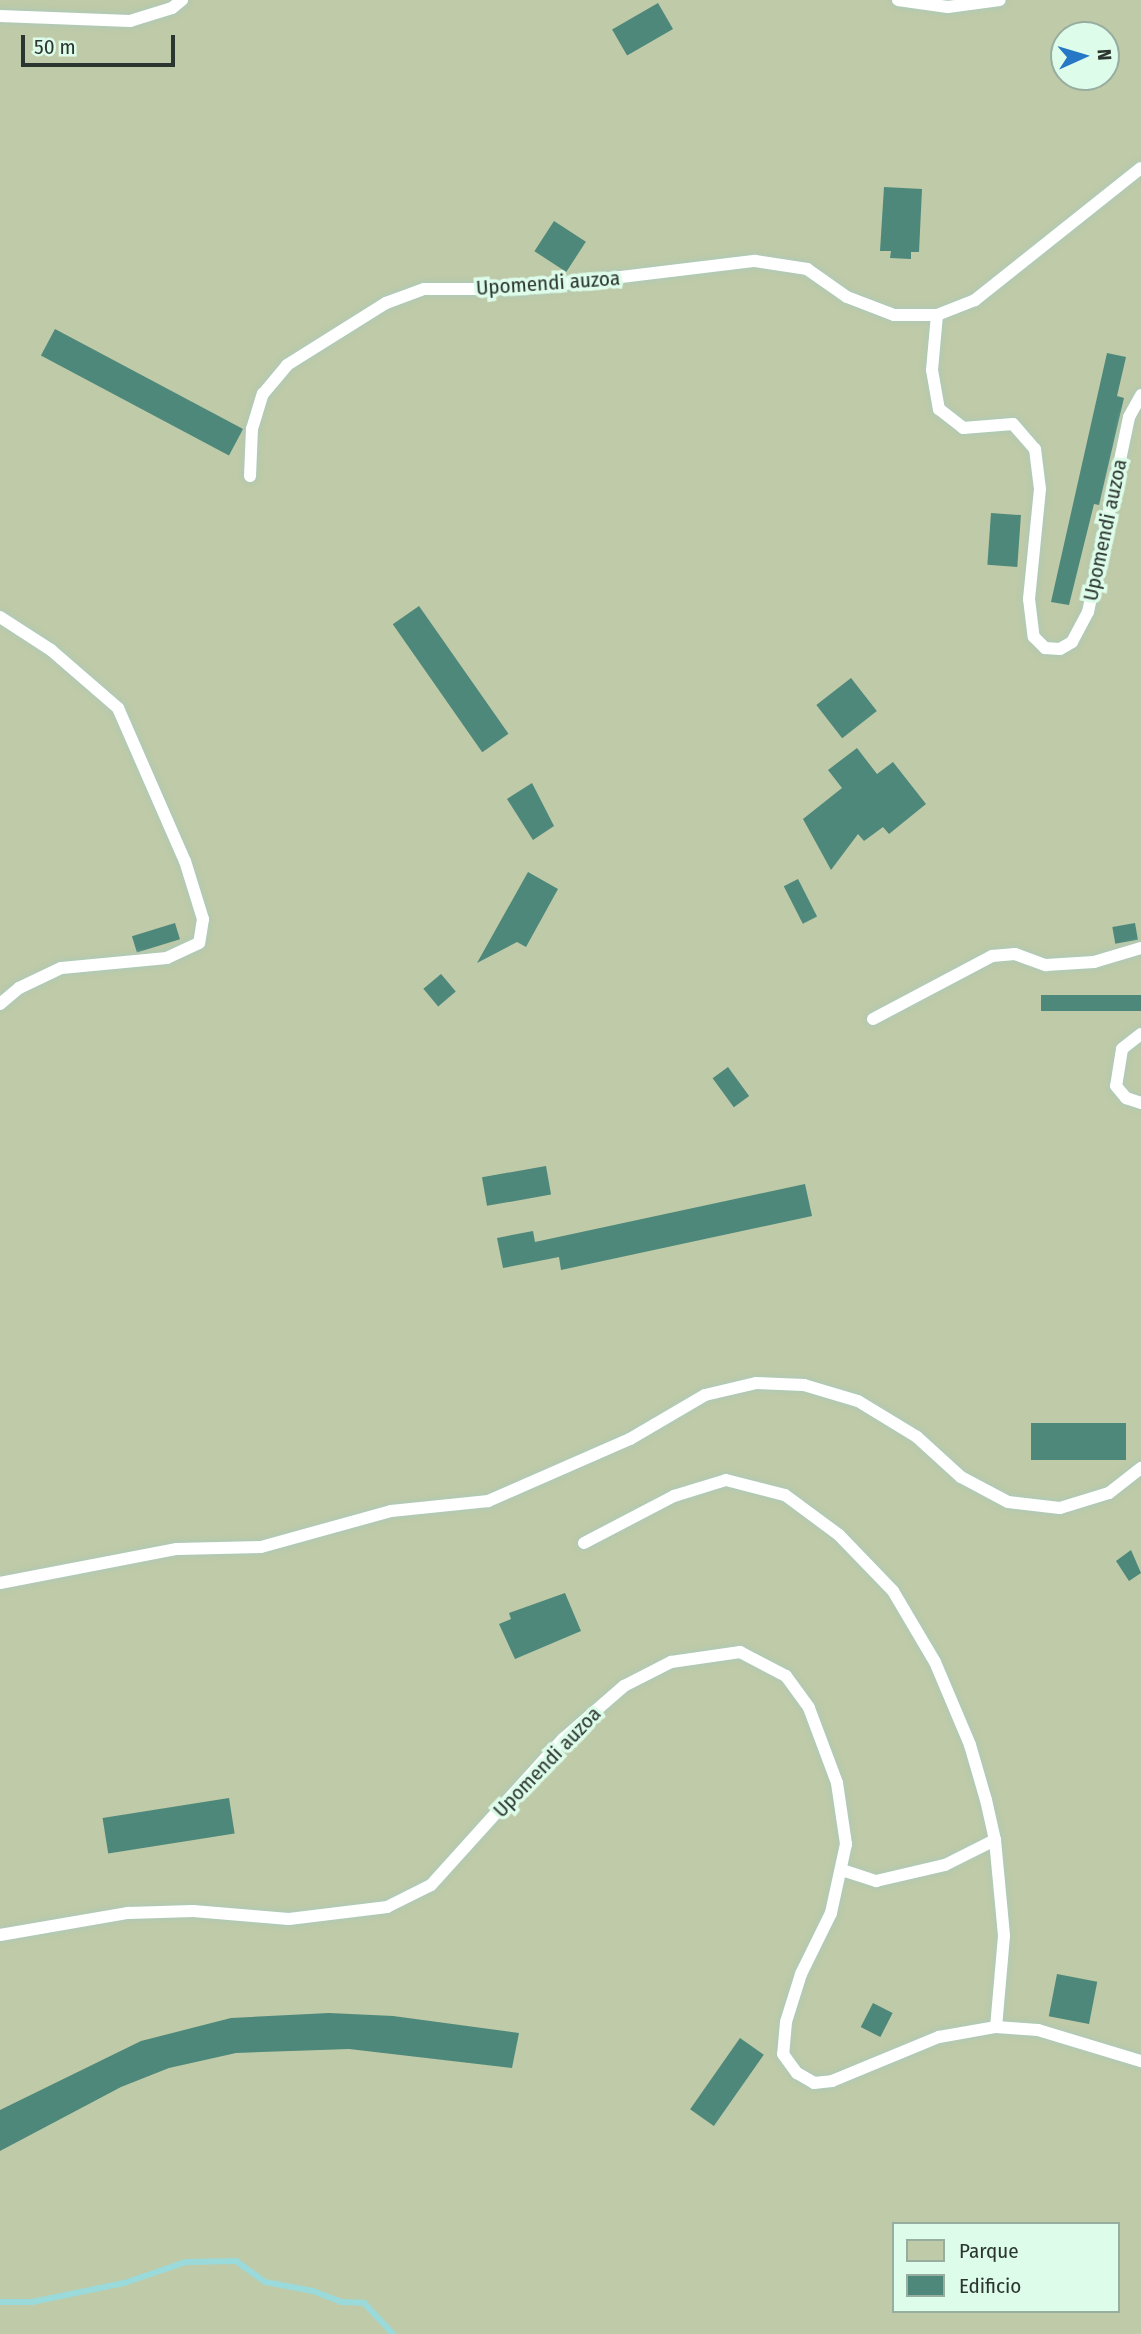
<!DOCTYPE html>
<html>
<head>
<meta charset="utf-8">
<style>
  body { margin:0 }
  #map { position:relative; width:1141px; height:2334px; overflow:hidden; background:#defcea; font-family:"Fira Sans Condensed",sans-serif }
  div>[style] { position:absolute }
  .green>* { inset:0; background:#becaa8 }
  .stream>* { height:6px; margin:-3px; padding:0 3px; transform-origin:3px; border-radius:3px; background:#9adadb }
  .building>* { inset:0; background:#4d887b; transform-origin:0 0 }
  .roads { filter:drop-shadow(0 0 2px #adc9b8) drop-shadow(0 0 2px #adc9b8) }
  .lane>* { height:12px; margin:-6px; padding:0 6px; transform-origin:6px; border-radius:6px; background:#fff }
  span { translate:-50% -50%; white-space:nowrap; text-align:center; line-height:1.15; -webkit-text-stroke:7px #defcea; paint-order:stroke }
  .street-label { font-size:21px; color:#2b3630 }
  .legend { position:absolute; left:892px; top:2222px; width:228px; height:91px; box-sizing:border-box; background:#defcea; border:2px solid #96ada0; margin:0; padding:9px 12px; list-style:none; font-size:21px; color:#2b3630 }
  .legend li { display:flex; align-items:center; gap:14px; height:35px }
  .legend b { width:35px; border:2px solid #96ada0 }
  .north { position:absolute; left:1050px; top:21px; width:70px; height:70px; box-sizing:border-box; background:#defcea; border:2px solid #96ada0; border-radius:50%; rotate:86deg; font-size:19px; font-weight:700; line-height:28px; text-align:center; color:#2b3630 }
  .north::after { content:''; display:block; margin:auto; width:24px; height:32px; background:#2677c6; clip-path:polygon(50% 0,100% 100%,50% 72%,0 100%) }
  .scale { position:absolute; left:21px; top:35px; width:154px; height:32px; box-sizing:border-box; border:4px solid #2b3630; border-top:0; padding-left:9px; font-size:21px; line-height:24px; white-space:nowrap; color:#2b3630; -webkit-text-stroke:5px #defcea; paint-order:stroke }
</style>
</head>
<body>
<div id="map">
  <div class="green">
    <i style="clip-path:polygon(evenodd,0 0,1141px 0,1141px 2334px,0 2334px,0 0,1064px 35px,1106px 35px,1106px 77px,1064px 77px,1064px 35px,0 0,894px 2224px,1118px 2224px,1118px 2311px,894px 2311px,894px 2224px)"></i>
  </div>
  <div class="stream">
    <i style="left:0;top:2302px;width:32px"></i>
    <i style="left:32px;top:2302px;width:94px;rotate:-11.7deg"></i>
    <i style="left:124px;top:2283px;width:65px;rotate:-18.7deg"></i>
    <i style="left:186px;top:2262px;width:50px;rotate:-1.1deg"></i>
    <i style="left:236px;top:2261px;width:36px;rotate:36deg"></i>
    <i style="left:265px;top:2282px;width:49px;rotate:10.6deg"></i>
    <i style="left:313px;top:2291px;width:30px;rotate:21deg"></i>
    <i style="left:341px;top:2302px;width:23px;rotate:2deg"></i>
    <i style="left:364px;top:2303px;width:42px;rotate:46.9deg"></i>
  </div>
  <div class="building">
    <i style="left:658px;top:3px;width:30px;height:53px;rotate:60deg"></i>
    <i style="clip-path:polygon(884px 187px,922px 189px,919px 252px,911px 252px,911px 259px,890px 258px,891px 251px,880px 251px)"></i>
    <i style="left:554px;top:221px;width:38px;height:36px;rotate:33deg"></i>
    <i style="left:55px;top:329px;width:213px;height:30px;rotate:28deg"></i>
    <i style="clip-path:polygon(1107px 353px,1126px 357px,1117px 396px,1124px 398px,1099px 505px,1094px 504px,1069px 605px,1051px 602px)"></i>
    <i style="left:991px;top:513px;width:30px;height:52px;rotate:4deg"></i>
    <i style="left:419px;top:606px;width:156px;height:32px;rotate:55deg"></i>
    <i style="left:851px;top:678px;width:42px;height:44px;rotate:52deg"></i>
    <i style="clip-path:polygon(857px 748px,877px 774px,893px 762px,926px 804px,889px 834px,883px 827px,864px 841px,858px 834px,831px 870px,803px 819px,842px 788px,828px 770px)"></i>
    <i style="clip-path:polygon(532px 783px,554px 826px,533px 840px,507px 799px)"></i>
    <i style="clip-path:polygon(528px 872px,558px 889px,526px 947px,517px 942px,477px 963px)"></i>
    <i style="left:798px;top:879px;width:42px;height:16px;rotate:63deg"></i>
    <i style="left:175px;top:923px;width:17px;height:45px;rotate:73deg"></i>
    <i style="left:1135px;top:923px;width:17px;height:23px;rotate:80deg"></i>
    <i style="left:441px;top:974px;width:23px;height:23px;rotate:50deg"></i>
    <i style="left:1141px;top:995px;width:16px;height:100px;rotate:90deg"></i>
    <i style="left:728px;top:1067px;width:36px;height:19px;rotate:54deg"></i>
    <i style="left:546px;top:1166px;width:29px;height:65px;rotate:80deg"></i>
    <i style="clip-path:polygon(805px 1184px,812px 1216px,561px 1270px,559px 1257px,503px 1268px,497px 1238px,533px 1231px,535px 1242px)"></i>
    <i style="left:1126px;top:1423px;width:37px;height:95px;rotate:90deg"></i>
    <i style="clip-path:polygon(1131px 1550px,1141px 1573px,1129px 1581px,1116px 1561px)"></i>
    <i style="clip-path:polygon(565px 1593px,581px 1631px,515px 1659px,499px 1624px,511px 1619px,509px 1613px)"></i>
    <i style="left:229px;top:1798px;width:36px;height:128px;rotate:81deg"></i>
    <i style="left:1057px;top:1974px;width:41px;height:43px;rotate:11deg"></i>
    <i style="left:873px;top:2003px;width:22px;height:27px;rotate:27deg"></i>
    <i style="clip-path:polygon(329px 2013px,393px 2016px,519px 2033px,512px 2068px,349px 2049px,236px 2053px,169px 2068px,121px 2087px,0 2151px,0 2110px,141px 2041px,231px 2018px)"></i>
    <i style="left:740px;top:2038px;width:29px;height:87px;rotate:35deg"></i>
  </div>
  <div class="roads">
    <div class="lane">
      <i style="left:898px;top:0;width:50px;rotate:8deg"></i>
      <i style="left:948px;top:7px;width:52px;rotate:-7.7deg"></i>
      <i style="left:0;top:16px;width:130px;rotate:2.2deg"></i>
      <i style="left:130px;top:21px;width:44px;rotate:-17.2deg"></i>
      <i style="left:172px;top:8px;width:13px;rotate:-39deg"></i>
      <i style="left:937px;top:315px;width:55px;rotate:95.2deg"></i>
      <i style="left:932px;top:370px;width:40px;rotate:80deg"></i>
      <i style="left:939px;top:409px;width:31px;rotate:38deg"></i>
      <i style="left:963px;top:428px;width:50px;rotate:-4.6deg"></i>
      <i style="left:1013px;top:424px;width:33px;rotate:49deg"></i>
      <i style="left:1035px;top:449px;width:40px;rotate:82.9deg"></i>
      <i style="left:1040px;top:489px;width:111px;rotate:95.7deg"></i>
      <i style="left:1029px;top:599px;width:38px;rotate:83deg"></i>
      <i style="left:1034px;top:637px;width:16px;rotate:45deg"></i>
      <i style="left:1045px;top:648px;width:15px;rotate:4deg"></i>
      <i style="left:1060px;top:649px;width:14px;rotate:-30deg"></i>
      <i style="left:1072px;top:642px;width:34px;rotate:-62deg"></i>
      <i style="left:1088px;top:612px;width:199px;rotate:-78.1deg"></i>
      <i style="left:1129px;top:417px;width:25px;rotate:-61deg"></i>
      <i style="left:250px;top:476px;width:47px;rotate:-87.6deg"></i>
      <i style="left:252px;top:429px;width:37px;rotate:-73deg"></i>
      <i style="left:263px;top:394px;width:38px;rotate:-50deg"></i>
      <i style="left:287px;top:365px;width:117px;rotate:-32.1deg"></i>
      <i style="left:386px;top:303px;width:40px;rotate:-20.2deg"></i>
      <i style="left:424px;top:289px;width:98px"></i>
      <i style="left:522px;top:289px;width:235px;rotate:-6.9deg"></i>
      <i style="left:755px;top:261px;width:53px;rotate:8.7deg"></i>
      <i style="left:807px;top:269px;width:49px;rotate:35deg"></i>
      <i style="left:847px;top:297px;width:50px;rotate:21deg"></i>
      <i style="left:894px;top:315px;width:43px"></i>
      <i style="left:937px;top:315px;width:41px;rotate:-21.5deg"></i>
      <i style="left:975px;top:300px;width:212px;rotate:-38.5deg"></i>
      <i style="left:0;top:617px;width:61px;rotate:32.9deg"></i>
      <i style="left:51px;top:650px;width:89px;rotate:40.9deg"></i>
      <i style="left:118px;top:708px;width:167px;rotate:66.4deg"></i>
      <i style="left:185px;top:861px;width:61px;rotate:72.8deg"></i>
      <i style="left:203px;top:919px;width:24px;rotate:99deg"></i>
      <i style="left:199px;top:943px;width:35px;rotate:155deg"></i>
      <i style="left:167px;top:958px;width:106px;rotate:174.6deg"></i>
      <i style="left:61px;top:968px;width:47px;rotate:154.5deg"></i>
      <i style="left:19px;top:988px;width:25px;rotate:140deg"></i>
      <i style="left:873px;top:1019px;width:135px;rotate:-27.9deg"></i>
      <i style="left:992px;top:956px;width:23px;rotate:-5deg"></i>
      <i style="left:1015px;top:954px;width:33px;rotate:20deg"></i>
      <i style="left:1046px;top:965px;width:48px;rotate:-3.6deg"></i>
      <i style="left:1094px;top:962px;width:49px;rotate:-16.6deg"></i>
      <i style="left:1141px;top:1034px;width:24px;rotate:142deg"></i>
      <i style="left:1122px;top:1049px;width:37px;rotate:99deg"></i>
      <i style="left:1116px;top:1086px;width:16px;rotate:50deg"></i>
      <i style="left:1126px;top:1098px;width:16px;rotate:18deg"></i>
      <i style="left:584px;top:1543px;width:102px;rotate:-27.6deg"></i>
      <i style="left:674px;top:1496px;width:54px;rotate:-17.1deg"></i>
      <i style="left:726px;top:1480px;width:61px;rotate:14.3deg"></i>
      <i style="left:785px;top:1495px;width:67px;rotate:36.5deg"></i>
      <i style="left:839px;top:1535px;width:78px;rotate:46deg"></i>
      <i style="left:893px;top:1591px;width:82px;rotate:59.4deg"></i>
      <i style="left:935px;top:1662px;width:90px;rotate:67.1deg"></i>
      <i style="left:970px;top:1745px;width:57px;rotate:73.8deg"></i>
      <i style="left:986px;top:1800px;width:41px;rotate:77.3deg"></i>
      <i style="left:995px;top:1840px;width:96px;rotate:84.6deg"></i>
      <i style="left:1004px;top:1936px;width:91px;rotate:95deg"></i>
      <i style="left:0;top:1583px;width:180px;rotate:-10.9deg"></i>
      <i style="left:177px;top:1549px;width:84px;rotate:-1.4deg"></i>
      <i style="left:261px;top:1547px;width:135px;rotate:-15.5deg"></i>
      <i style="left:391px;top:1511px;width:98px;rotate:-5.9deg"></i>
      <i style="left:488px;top:1501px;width:155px;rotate:-23.6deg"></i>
      <i style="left:630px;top:1439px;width:87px;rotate:-30.4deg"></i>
      <i style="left:705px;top:1395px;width:52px;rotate:-13.2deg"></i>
      <i style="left:756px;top:1383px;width:48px;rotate:2.4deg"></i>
      <i style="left:804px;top:1385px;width:56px;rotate:16.5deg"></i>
      <i style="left:858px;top:1401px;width:69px;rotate:31.4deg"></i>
      <i style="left:917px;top:1437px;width:59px;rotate:42.3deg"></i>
      <i style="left:961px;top:1477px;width:53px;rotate:28deg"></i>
      <i style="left:1008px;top:1502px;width:52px;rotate:6.6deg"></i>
      <i style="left:1060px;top:1508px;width:51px;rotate:-17deg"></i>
      <i style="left:1109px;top:1493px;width:41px;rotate:-38deg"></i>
      <i style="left:842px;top:1870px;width:36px;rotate:18deg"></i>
      <i style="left:876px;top:1881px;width:71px;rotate:-13.1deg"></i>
      <i style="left:945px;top:1865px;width:56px;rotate:-26.6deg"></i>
      <i style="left:0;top:1935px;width:130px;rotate:-9.8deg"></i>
      <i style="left:128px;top:1913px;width:65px;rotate:-1.8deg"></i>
      <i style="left:193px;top:1911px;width:96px;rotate:4.8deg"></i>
      <i style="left:289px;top:1919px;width:99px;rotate:-7deg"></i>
      <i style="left:387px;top:1907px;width:49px;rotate:-26.6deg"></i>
      <i style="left:431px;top:1885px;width:197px;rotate:-47.9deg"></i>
      <i style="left:563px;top:1739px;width:81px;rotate:-41deg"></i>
      <i style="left:624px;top:1686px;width:53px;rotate:-27.1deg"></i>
      <i style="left:671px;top:1662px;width:70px;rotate:-8.2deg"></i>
      <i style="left:740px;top:1652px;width:52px;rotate:27.6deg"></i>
      <i style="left:786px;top:1676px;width:39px;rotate:54deg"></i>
      <i style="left:809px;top:1708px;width:80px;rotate:69.5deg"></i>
      <i style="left:837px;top:1783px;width:62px;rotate:81.6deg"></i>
      <i style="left:846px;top:1844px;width:71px;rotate:102.3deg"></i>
      <i style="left:831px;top:1913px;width:68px;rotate:116.2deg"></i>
      <i style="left:801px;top:1974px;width:50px;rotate:107.4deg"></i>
      <i style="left:786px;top:2022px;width:32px;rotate:95deg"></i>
      <i style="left:783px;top:2054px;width:24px;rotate:54deg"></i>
      <i style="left:797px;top:2073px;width:20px;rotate:30deg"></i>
      <i style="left:814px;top:2083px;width:18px;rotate:-6deg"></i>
      <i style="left:832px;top:2081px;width:116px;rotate:-22.4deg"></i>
      <i style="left:939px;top:2037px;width:58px;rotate:-10deg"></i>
      <i style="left:996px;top:2027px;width:42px;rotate:4.1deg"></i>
      <i style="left:1038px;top:2030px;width:108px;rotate:16.8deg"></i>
    </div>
  </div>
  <div class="street-label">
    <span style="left:548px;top:283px;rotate:-4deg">Upomendi auzoa</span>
    <span style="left:1105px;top:530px;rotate:-78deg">Upomendi auzoa</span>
    <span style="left:547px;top:1762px;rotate:-46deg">Upomendi auzoa</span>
  </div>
  <ul class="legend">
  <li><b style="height:19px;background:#becaa8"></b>Parque</li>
  <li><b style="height:19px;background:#4d887b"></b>Edificio</li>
  </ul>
  <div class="north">N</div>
  <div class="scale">50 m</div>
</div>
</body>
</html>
